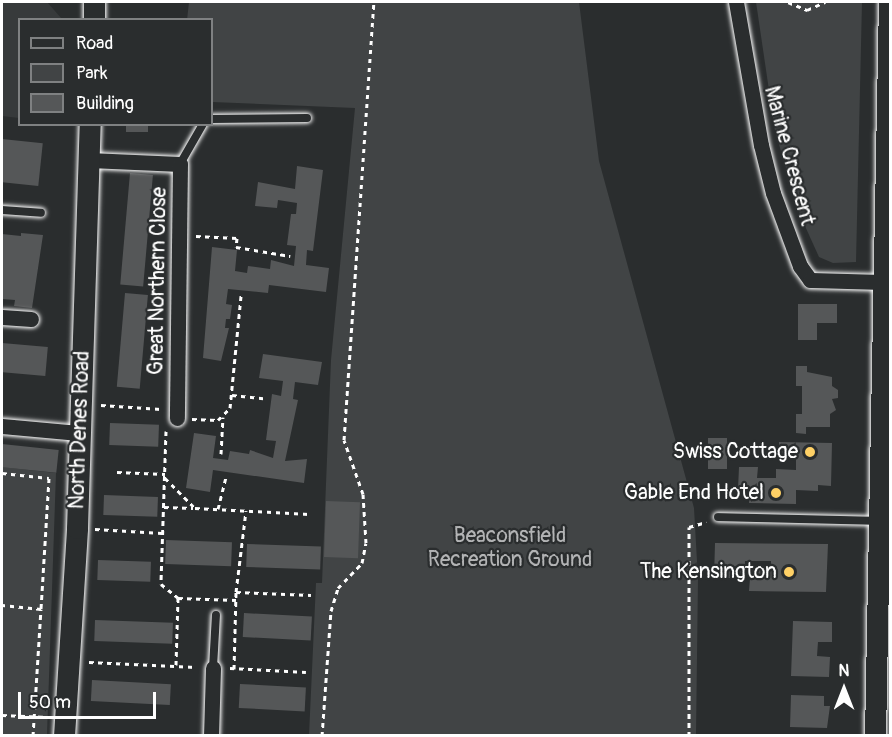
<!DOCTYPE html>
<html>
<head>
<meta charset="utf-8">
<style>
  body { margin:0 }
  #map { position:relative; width:892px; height:737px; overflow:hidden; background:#2a2d2e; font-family:Pangolin,sans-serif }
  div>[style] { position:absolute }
  .built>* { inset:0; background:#373a3b }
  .green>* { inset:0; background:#414445 }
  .building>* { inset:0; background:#555758; transform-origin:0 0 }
  .path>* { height:3px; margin-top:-1.5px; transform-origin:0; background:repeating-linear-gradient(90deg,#fff 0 4.5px,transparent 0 9px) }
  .roads { filter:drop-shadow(0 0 2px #fff) drop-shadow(0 0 2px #fff) }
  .lane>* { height:8px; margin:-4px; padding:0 4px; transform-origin:4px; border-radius:4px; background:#2a2d2e }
  .street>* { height:15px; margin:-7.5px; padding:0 7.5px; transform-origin:7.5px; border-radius:7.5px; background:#2a2d2e }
  .secondary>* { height:21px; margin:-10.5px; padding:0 10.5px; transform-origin:10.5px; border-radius:10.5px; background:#2a2d2e }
  .dots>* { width:16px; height:16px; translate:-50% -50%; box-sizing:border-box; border:3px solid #2a2d2e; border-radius:50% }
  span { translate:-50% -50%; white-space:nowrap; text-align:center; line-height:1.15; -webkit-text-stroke:4.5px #2a2d2e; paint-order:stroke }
  .street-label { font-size:21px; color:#fff }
  .poi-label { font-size:21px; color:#fff }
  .right { translate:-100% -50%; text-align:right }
  .park-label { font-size:21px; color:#b3b4b5 }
  .frame { position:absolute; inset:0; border:3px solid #fff; pointer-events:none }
  .legend { position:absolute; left:18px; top:18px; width:195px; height:108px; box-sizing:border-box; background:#2a2d2e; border:2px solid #7f8182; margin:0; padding:8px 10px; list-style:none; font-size:18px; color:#fff }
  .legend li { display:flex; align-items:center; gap:12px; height:30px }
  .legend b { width:30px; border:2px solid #7f8182 }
  .north { position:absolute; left:814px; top:659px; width:60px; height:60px; -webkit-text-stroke:4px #2a2d2e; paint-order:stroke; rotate:0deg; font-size:16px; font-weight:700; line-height:24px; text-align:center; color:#fff }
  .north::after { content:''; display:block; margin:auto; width:21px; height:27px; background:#fff; clip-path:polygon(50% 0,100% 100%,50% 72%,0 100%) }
  .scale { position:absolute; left:18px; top:692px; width:138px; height:27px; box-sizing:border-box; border:3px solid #fff; border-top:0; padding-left:8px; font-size:18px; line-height:21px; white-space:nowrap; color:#fff; -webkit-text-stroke:4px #2a2d2e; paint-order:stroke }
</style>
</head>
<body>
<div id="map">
  <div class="built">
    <i style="clip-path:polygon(2px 2px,47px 2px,62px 19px,20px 20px,19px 118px,2px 116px)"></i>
  </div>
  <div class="green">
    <i style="clip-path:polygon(189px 2px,579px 2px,599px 161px,694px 508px,698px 579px,696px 735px,309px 735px,316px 583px,322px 583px,331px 360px,355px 108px,212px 102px,212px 20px,187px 20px)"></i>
    <i style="clip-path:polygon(756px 2px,862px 2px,856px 262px,833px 263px,819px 257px,800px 215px,775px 131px)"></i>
    <i style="clip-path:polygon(2px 467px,56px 473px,47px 735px,2px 736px)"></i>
  </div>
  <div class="building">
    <i style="left:126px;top:124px;width:22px;height:8px"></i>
    <i style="left:2px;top:139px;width:41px;height:43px;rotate:6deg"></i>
    <i style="clip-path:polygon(297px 166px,323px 170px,313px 251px,307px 250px,306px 265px,329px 268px,326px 292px,269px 285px,268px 293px,228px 289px,226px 304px,232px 305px,230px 319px,226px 319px,225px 328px,229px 328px,221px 361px,203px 358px,212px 247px,237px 250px,235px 271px,247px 273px,248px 266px,270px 269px,271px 260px,294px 266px,296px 246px,287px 245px,291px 214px,296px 214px,297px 203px,278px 200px,277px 208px,255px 206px,258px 182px,295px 189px)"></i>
    <i style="left:130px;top:173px;width:23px;height:112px;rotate:5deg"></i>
    <i style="clip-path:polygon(21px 233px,43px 235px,32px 308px,14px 306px,15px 300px,2px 299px,2px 234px,21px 236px)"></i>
    <i style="left:125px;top:293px;width:23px;height:94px;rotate:5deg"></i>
    <i style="clip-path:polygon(798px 304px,837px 304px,837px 323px,817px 323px,817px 340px,798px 340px)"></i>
    <i style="left:2px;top:343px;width:46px;height:29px;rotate:5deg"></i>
    <i style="clip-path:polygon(263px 354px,322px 362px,318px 385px,295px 382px,293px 399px,298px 400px,285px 461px,307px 459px,304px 483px,213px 470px,210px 492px,186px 488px,194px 433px,216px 436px,213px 458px,228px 460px,230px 451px,249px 454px,250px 450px,273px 458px,276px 441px,266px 440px,272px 394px,281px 396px,283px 381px,259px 378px)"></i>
    <i style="clip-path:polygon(796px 366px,807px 366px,807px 372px,832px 377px,832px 386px,838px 390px,838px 398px,832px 399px,836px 410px,830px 414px,830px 427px,806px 427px,806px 434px,796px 433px,796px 414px,802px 414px,802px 386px,796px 386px)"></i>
    <i style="left:110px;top:423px;width:49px;height:22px;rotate:2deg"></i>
    <i style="left:708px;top:438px;width:19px;height:31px"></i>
    <i style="clip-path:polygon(779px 442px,832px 443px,831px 486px,818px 485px,818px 491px,796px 490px,796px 504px,749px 503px,750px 490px,738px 489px,739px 467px,758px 467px,757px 478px,776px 478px,776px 469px,796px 470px,796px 458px,779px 458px)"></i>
    <i style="left:2px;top:444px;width:57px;height:23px;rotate:6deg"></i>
    <i style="left:104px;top:495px;width:54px;height:20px;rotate:2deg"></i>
    <i style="left:326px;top:501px;width:34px;height:56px;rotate:2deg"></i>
    <i style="left:166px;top:540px;width:66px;height:24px;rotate:2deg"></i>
    <i style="clip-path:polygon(715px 543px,828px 544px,826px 592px,749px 591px,751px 566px,771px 566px,771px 561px,745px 561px,744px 578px,714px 578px)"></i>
    <i style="left:247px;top:544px;width:74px;height:23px;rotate:2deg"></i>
    <i style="left:98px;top:560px;width:53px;height:20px;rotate:2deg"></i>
    <i style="left:244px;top:613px;width:68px;height:24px;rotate:3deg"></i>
    <i style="left:95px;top:620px;width:78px;height:21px;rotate:2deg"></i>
    <i style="clip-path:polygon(793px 621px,832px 622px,832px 642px,818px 642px,817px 656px,830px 657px,829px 677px,791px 676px)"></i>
    <i style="left:92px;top:680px;width:79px;height:21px;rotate:3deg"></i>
    <i style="left:240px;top:684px;width:66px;height:24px;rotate:3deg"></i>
    <i style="clip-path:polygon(791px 695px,824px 696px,824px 706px,830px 706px,827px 728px,790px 727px)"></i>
  </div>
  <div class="path">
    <i style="left:788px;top:2px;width:21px;rotate:23deg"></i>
    <i style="left:807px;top:10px;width:20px;rotate:-24deg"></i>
    <i style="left:196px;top:236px;width:41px;rotate:2.8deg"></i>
    <i style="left:237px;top:238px;width:9px;rotate:96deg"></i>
    <i style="left:236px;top:247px;width:55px;rotate:9.5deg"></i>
    <i style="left:232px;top:395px;width:36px;rotate:6deg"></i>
    <i style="left:101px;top:405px;width:60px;rotate:3.8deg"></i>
    <i style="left:192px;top:419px;width:26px;rotate:2deg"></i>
    <i style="left:218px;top:420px;width:17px;rotate:-45deg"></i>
    <i style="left:230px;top:408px;width:113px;rotate:-84.4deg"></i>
    <i style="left:166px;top:431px;width:153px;rotate:91.9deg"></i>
    <i style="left:161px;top:584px;width:22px;rotate:39deg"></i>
    <i style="left:178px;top:598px;width:58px;rotate:2deg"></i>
    <i style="left:221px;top:454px;width:37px;rotate:-87deg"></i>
    <i style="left:117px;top:472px;width:48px;rotate:2.4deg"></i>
    <i style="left:2px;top:473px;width:47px;rotate:6.1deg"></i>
    <i style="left:49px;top:478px;width:131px;rotate:93.5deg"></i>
    <i style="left:41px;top:609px;width:39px;rotate:-174deg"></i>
    <i style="left:165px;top:478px;width:42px;rotate:45deg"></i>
    <i style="left:195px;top:508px;width:114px;rotate:3deg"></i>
    <i style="left:164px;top:507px;width:29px;rotate:2deg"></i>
    <i style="left:218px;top:509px;width:33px;rotate:-76deg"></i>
    <i style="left:95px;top:529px;width:67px;rotate:3.4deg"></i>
    <i style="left:236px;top:592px;width:75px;rotate:2.3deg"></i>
    <i style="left:89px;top:662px;width:107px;rotate:2.7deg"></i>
    <i style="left:176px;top:665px;width:67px;rotate:-88.3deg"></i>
    <i style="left:230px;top:668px;width:76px;rotate:3deg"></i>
    <i style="left:234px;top:669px;width:77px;rotate:-88.5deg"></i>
    <i style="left:236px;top:592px;width:82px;rotate:-83deg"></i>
    <i style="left:2px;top:715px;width:46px;rotate:2.5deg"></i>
    <i style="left:33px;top:736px;width:127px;rotate:-86.4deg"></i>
    <i style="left:322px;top:736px;width:125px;rotate:-85.9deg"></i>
    <i style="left:331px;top:611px;width:24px;rotate:-73deg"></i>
    <i style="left:338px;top:588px;width:35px;rotate:-46deg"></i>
    <i style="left:362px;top:563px;width:20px;rotate:-79deg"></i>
    <i style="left:366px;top:543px;width:49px;rotate:-93.5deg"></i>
    <i style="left:363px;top:494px;width:57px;rotate:-109.4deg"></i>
    <i style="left:344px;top:440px;width:439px;rotate:-86.1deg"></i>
    <i style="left:689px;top:736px;width:209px;rotate:-90deg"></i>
    <i style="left:689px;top:527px;width:18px;rotate:-16deg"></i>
  </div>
  <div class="roads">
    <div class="lane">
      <i style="left:212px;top:119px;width:95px;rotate:-0.6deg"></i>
      <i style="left:180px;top:164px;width:46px;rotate:-60.1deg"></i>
      <i style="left:2px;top:210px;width:39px;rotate:4deg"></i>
      <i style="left:718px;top:517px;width:161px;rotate:1.4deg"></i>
      <i style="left:213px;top:668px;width:53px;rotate:-86.8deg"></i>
    </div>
    <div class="street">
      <i style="left:736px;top:2px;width:145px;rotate:80.1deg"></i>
      <i style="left:761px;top:145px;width:49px;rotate:76deg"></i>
      <i style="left:773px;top:193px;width:78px;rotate:69.7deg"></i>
      <i style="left:800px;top:266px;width:17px;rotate:54deg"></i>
      <i style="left:810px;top:280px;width:74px;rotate:1.5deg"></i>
      <i style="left:89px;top:160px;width:91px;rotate:2.5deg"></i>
      <i style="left:180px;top:164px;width:254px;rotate:90.7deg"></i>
      <i style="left:2px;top:317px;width:29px;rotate:4deg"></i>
      <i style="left:2px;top:426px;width:77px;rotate:5.2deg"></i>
      <i style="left:211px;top:736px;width:68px;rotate:-88.3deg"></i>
    </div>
    <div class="secondary">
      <i style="left:94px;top:20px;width:18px;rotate:-90deg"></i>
      <i style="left:64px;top:736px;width:208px;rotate:-86.4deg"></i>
      <i style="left:77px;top:528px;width:404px;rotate:-88.2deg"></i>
      <i style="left:875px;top:736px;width:734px;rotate:-88.91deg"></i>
    </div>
  </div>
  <div class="dots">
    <i style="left:810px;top:452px;background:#ffd166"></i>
    <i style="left:776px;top:493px;background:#ffd166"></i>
    <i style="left:789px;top:572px;background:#ffd166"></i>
  </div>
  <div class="street-label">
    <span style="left:789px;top:156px;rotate:75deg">Marine Crescent</span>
    <span style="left:158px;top:281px;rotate:-89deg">Great Northern Close</span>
    <span style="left:80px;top:430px;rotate:-88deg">North Denes Road</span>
  </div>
  <div class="poi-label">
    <span class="right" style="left:798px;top:452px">Swiss Cottage</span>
    <span class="right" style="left:764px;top:493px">Gable End Hotel</span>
    <span class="right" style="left:777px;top:572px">The Kensington</span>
  </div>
  <div class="park-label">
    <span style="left:510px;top:548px">Beaconsfield<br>Recreation Ground</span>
  </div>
  <div class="frame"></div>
  <ul class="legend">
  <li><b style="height:8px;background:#2a2d2e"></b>Road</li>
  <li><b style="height:16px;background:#414445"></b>Park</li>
  <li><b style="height:16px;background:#555758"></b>Building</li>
  </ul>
  <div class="north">N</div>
  <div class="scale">50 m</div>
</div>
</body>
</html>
